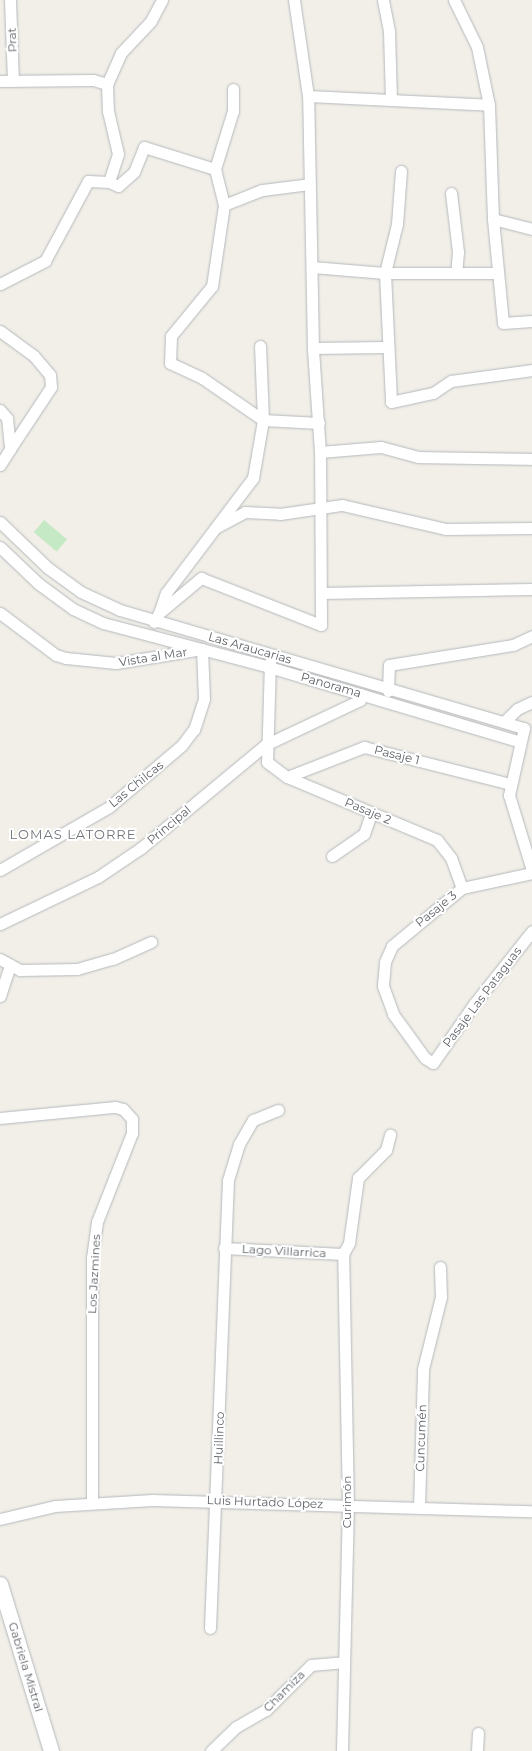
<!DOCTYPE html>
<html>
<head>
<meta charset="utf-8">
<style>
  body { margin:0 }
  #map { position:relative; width:532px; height:1751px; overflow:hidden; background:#f1efe8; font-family:Montserrat,sans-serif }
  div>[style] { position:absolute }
  .green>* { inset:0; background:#c5e8c5; transform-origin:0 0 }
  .roads { filter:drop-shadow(0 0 1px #b5b8bc) drop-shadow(0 0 1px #b5b8bc) }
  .street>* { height:11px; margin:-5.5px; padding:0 5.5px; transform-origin:5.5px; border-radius:5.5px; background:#fff }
  .secondary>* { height:15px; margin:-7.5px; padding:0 7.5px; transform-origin:7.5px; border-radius:7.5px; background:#fff }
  span { translate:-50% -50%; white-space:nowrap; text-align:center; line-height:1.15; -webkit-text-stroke:4px #fff; paint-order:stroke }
  .street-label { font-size:12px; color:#5f6368 }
  .neighbourhood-label { font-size:13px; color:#70757a; letter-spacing:1px }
</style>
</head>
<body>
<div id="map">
  <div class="green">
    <i style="left:44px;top:520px;width:30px;height:16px;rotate:40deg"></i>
  </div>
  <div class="roads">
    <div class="street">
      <i style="left:10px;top:0;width:81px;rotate:87.9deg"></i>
      <i style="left:162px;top:0;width:24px;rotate:118deg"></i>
      <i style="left:151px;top:21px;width:44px;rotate:133.2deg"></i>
      <i style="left:121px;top:53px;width:34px;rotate:114deg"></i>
      <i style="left:107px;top:84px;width:27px;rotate:88deg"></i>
      <i style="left:108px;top:111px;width:44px;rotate:76.9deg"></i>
      <i style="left:118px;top:154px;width:29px;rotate:108deg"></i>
      <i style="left:109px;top:182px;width:10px;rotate:24deg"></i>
      <i style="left:118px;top:186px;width:21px;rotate:-41deg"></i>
      <i style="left:134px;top:172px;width:27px;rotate:-68deg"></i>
      <i style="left:144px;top:147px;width:74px;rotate:17.2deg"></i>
      <i style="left:215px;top:169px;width:37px;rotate:76deg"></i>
      <i style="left:224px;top:205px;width:82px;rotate:98.4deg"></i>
      <i style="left:212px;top:286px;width:65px;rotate:129.4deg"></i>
      <i style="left:171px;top:336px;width:27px;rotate:92deg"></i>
      <i style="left:170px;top:363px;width:35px;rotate:25deg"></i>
      <i style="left:202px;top:378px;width:74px;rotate:34.5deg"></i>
      <i style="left:263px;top:420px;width:56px;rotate:3.1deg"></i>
      <i style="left:383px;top:0;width:33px;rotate:79deg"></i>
      <i style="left:389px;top:32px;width:66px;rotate:88.3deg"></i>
      <i style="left:454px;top:0;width:52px;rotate:63.9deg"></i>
      <i style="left:477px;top:47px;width:59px;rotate:78.3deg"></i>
      <i style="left:489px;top:105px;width:114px;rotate:88deg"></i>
      <i style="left:493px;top:219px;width:104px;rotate:84.5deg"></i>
      <i style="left:503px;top:323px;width:29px;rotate:-4deg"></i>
      <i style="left:0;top:81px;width:93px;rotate:-0.6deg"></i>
      <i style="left:93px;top:80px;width:15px;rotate:16deg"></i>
      <i style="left:308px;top:96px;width:181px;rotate:2.8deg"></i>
      <i style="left:215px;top:169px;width:61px;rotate:-72.8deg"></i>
      <i style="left:233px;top:111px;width:22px;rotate:-90deg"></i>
      <i style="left:401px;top:171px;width:53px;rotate:94.3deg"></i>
      <i style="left:397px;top:224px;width:50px;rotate:103.8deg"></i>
      <i style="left:385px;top:273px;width:129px;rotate:87.3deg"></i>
      <i style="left:391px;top:402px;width:43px;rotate:-12.1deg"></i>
      <i style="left:433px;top:393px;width:22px;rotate:-34deg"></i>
      <i style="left:451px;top:381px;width:82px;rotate:-7.7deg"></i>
      <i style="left:451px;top:193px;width:59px;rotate:83.2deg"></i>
      <i style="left:458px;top:252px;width:21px;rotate:95deg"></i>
      <i style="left:224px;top:205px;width:41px;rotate:-21.5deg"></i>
      <i style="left:262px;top:190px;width:48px;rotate:-7.1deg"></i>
      <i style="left:493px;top:219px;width:40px;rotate:14.4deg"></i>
      <i style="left:312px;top:267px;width:73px;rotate:4.7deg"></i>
      <i style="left:385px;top:273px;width:112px"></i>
      <i style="left:0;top:284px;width:51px;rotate:-27.1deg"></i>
      <i style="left:45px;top:261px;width:91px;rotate:-61.7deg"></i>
      <i style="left:88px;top:181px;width:21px;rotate:3deg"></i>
      <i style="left:0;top:331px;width:42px;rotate:36.3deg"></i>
      <i style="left:34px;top:356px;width:25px;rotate:50deg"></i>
      <i style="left:50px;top:375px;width:12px;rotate:85deg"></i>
      <i style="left:51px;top:387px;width:74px;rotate:123.5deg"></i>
      <i style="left:313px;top:348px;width:73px;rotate:-0.8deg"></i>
      <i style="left:0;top:410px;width:11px;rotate:49deg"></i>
      <i style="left:7px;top:418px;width:31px;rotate:84deg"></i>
      <i style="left:10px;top:449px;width:19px;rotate:122deg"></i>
      <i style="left:320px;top:452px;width:61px;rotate:-4.7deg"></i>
      <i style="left:381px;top:447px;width:39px;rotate:15deg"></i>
      <i style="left:419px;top:457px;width:113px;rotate:1deg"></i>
      <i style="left:0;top:522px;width:66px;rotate:43.8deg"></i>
      <i style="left:48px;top:568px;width:41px;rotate:36deg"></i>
      <i style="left:81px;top:592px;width:43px;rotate:24.8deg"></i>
      <i style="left:120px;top:610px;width:421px;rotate:16.3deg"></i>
      <i style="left:524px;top:728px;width:69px;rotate:102.6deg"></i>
      <i style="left:509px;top:795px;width:78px;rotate:73deg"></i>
      <i style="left:217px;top:527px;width:32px;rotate:-28deg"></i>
      <i style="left:245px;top:512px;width:35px;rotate:3deg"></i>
      <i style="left:280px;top:514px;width:63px;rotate:-8.3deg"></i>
      <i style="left:342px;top:505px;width:107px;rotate:13deg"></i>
      <i style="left:446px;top:529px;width:86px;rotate:-0.7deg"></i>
      <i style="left:0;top:547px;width:54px;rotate:43.5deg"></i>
      <i style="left:39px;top:584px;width:42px;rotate:36.3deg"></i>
      <i style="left:73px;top:609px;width:33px;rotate:25deg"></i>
      <i style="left:103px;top:623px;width:172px;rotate:14.8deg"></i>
      <i style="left:269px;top:667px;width:262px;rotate:16.6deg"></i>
      <i style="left:322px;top:593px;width:210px;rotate:-1.1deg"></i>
      <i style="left:0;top:613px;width:70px;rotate:36.9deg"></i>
      <i style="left:56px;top:655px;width:10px;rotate:17deg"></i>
      <i style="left:66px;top:658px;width:50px;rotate:5.7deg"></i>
      <i style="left:116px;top:663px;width:87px;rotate:-9.2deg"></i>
      <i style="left:202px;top:649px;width:50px;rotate:87.7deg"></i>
      <i style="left:204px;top:699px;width:32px;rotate:108deg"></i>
      <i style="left:194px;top:729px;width:21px;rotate:127deg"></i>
      <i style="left:181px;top:746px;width:94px;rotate:139.7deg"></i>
      <i style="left:109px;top:807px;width:126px;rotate:150deg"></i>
      <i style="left:159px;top:613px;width:21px;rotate:-71deg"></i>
      <i style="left:166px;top:593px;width:144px;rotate:-52.9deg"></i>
      <i style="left:253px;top:478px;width:59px;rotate:-80.2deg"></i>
      <i style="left:263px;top:420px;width:74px;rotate:-92.3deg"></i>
      <i style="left:154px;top:622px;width:10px;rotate:-61deg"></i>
      <i style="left:159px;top:613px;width:55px;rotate:-39.8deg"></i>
      <i style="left:201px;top:578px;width:129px;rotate:21.4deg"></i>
      <i style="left:321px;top:625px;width:173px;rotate:-90.3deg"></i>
      <i style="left:320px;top:452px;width:104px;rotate:-93.9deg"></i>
      <i style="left:313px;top:348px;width:252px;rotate:-91.1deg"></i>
      <i style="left:308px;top:96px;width:97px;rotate:-98.3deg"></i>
      <i style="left:270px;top:662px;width:100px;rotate:91.7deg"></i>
      <i style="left:267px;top:762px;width:25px;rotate:37deg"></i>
      <i style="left:287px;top:777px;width:163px;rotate:22.8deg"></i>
      <i style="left:437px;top:840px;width:23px;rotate:52deg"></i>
      <i style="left:451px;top:858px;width:32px;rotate:70deg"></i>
      <i style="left:388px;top:691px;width:26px;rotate:-88deg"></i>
      <i style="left:389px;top:665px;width:126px;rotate:-9.2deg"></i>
      <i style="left:513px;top:645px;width:21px;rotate:-25deg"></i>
      <i style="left:504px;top:722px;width:18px;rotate:-45deg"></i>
      <i style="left:517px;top:709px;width:17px;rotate:-25deg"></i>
      <i style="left:287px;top:777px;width:83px;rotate:-21.3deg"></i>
      <i style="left:364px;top:747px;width:151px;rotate:14.2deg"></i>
      <i style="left:332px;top:856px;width:39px;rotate:-35deg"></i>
      <i style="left:364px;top:834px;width:21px;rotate:-71deg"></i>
      <i style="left:532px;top:873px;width:72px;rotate:167.9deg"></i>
      <i style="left:462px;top:888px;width:91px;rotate:140.4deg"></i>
      <i style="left:392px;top:946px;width:17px;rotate:114deg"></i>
      <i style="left:385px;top:962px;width:24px;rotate:95deg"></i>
      <i style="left:383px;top:986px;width:30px;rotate:70deg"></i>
      <i style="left:393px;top:1014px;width:54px;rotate:54deg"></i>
      <i style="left:425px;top:1058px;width:9px;rotate:32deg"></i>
      <i style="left:433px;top:1063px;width:72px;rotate:-55.2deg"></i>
      <i style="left:474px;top:1004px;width:93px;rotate:-51.5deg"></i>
      <i style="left:0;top:924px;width:109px;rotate:-25.6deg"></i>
      <i style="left:98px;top:877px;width:52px;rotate:-34deg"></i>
      <i style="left:141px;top:848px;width:161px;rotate:-39.7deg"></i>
      <i style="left:265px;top:745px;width:105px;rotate:-25.3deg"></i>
      <i style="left:360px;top:700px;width:6px;rotate:-81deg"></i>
      <i style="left:0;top:959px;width:23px;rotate:29deg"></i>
      <i style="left:20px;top:970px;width:57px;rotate:-1deg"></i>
      <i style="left:77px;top:969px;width:37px;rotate:-16deg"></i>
      <i style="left:113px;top:959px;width:42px;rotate:-24.1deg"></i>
      <i style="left:0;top:996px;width:32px;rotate:-72deg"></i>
      <i style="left:0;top:1118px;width:116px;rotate:-5.5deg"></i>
      <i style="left:115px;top:1107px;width:8px;rotate:14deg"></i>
      <i style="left:123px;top:1109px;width:13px;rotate:48deg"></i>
      <i style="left:132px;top:1119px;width:14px;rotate:90deg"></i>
      <i style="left:132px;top:1133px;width:96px;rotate:111.5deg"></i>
      <i style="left:97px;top:1222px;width:36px;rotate:98deg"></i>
      <i style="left:92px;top:1258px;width:244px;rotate:90deg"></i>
      <i style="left:224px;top:1248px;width:119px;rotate:2.9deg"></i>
      <i style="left:419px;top:1507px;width:138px;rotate:-88.3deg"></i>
      <i style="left:423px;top:1369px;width:74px;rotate:-76deg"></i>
      <i style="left:441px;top:1297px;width:30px;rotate:-92deg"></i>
      <i style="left:0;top:1519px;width:57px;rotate:-13.3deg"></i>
      <i style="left:55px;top:1506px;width:97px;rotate:-3.5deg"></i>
      <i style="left:152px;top:1500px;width:380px;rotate:1.7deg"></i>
      <i style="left:210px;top:1628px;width:448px;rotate:-87.7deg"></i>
      <i style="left:228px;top:1180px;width:38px;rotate:-73deg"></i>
      <i style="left:239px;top:1144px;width:28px;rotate:-60deg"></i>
      <i style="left:253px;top:1120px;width:27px;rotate:-22deg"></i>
      <i style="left:211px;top:1751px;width:35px;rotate:-44deg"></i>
      <i style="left:236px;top:1727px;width:34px;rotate:-30deg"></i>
      <i style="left:266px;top:1710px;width:64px;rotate:-45deg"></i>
      <i style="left:311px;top:1665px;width:32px;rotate:-5deg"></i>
      <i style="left:342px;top:1751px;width:246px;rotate:-88.6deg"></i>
      <i style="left:348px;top:1505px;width:251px;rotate:-91.1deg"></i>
      <i style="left:343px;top:1254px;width:13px;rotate:-61deg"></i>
      <i style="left:349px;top:1243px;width:66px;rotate:-82.1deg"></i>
      <i style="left:358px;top:1178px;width:40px;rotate:-45deg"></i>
      <i style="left:386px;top:1150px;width:16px;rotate:-75deg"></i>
      <i style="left:477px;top:1751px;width:18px;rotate:-87deg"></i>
    </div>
    <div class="secondary">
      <i style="left:0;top:1584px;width:175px;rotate:73deg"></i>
    </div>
  </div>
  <div class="street-label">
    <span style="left:12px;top:40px;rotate:-92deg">Prat</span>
    <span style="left:250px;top:648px;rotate:16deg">Las Araucarias</span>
    <span style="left:153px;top:657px;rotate:-9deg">Vista al Mar</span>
    <span style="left:331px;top:685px;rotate:16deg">Panorama</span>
    <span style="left:397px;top:755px;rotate:14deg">Pasaje 1</span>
    <span style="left:136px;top:784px;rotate:-39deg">Las Chilcas</span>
    <span style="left:368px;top:811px;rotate:23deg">Pasaje 2</span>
    <span style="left:169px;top:825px;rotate:-40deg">Principal</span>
    <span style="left:436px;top:909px;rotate:-39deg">Pasaje 3</span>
    <span style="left:482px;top:997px;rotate:-53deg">Pasaje Las Pataguas</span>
    <span style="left:284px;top:1251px;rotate:3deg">Lago Villarrica</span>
    <span style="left:94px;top:1274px;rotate:-87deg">Los Jazmines</span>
    <span style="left:219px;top:1438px;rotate:-88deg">Huillinco</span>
    <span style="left:421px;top:1438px;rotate:-88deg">Cuncumén</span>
    <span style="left:265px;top:1502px;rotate:2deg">Luis Hurtado López</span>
    <span style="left:347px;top:1502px;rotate:-90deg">Curimón</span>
    <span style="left:26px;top:1667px;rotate:73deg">Gabriela Mistral</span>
    <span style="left:284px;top:1691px;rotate:-45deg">Chamiza</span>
  </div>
  <div class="neighbourhood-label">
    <span style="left:73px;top:834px">LOMAS LATORRE</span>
  </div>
</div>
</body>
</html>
